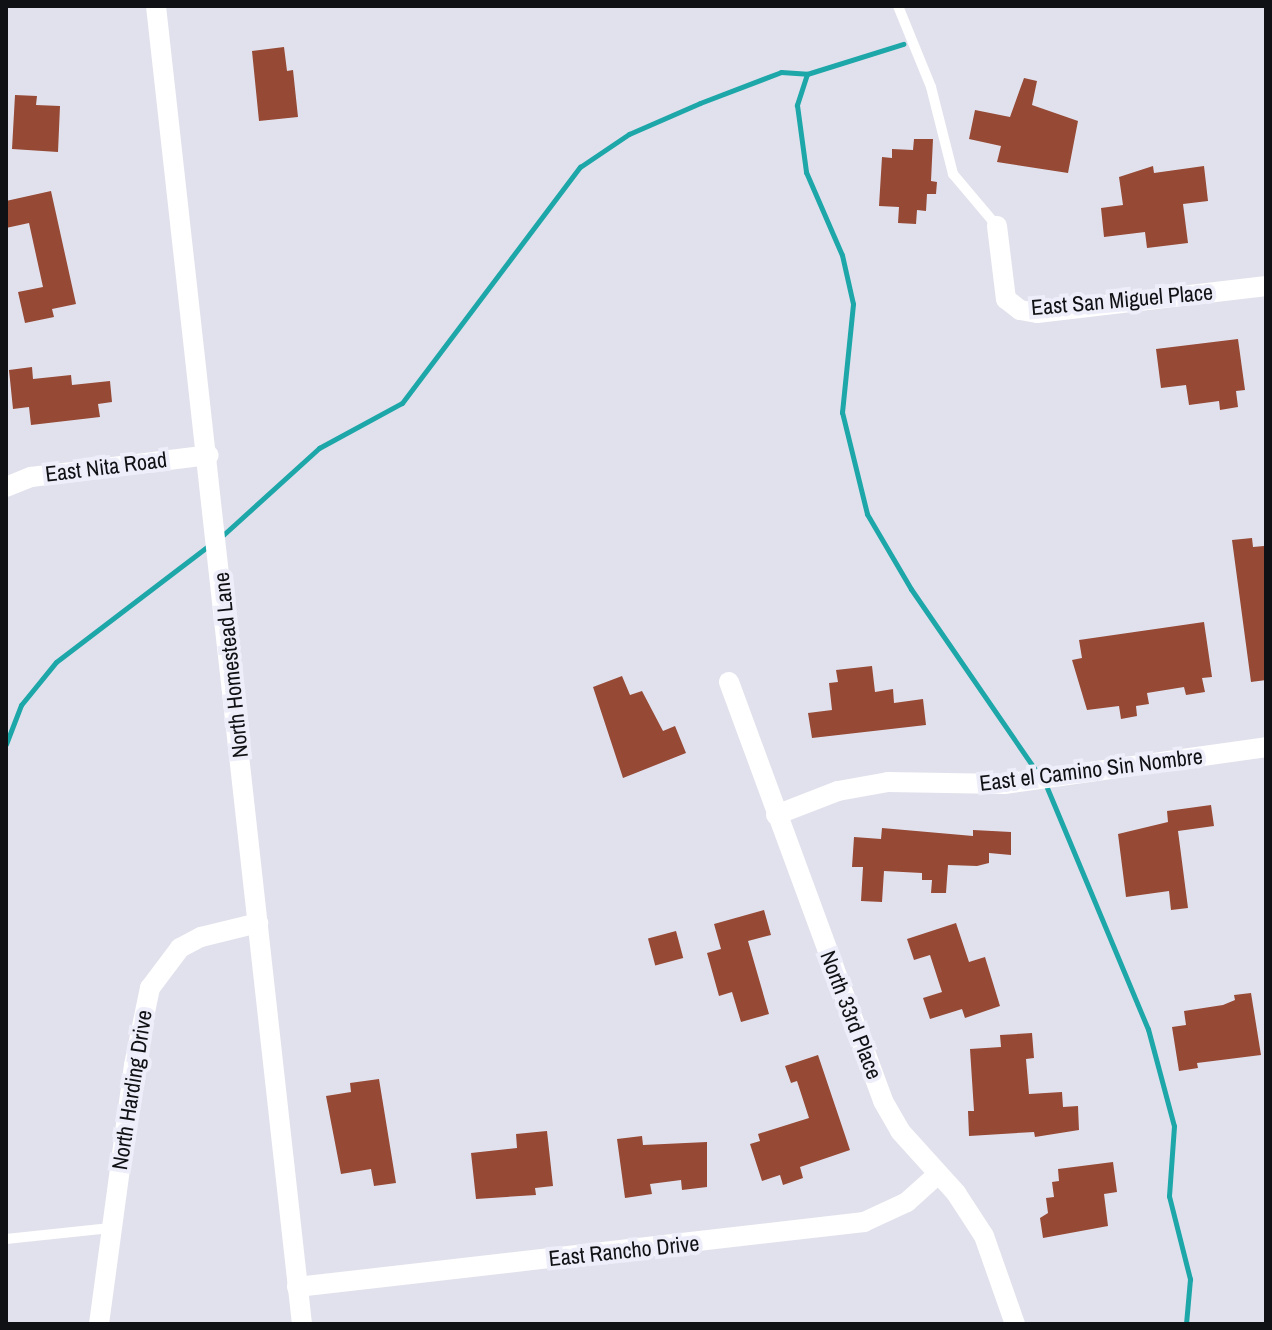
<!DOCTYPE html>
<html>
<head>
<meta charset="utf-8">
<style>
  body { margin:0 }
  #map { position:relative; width:1272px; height:1330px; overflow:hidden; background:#e1e1ed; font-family:"Archivo Narrow",sans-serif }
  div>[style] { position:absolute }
  .stream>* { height:5px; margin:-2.5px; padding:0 2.5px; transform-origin:2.5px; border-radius:2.5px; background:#1da7a8 }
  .building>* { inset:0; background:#964934; transform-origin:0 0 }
  .service>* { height:10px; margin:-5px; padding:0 5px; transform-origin:5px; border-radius:5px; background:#fff }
  .minor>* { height:20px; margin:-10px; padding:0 10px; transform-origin:10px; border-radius:10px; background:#fff }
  span { translate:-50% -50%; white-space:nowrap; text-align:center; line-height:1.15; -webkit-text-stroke:8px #eeeefa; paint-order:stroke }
  .street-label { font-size:22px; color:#101114 }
  .frame { position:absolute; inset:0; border:8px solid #101114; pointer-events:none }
</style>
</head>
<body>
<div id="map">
  <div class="stream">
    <i style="left:807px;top:74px;width:33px;rotate:108deg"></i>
    <i style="left:797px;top:105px;width:68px;rotate:82.3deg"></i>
    <i style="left:806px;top:172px;width:90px;rotate:66.6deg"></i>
    <i style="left:842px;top:255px;width:50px;rotate:77.3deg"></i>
    <i style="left:853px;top:304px;width:109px;rotate:95.8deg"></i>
    <i style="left:842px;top:412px;width:105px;rotate:76.2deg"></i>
    <i style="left:867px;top:514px;width:87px;rotate:59.6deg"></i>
    <i style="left:911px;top:589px;width:226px;rotate:55.5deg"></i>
    <i style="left:222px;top:536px;width:131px;rotate:-42.2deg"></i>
    <i style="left:319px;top:448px;width:94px;rotate:-28.5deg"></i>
    <i style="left:402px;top:403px;width:296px;rotate:-53deg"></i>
    <i style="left:580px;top:167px;width:59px;rotate:-34deg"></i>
    <i style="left:629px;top:134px;width:77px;rotate:-23.6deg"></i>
    <i style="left:700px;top:103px;width:87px;rotate:-20.9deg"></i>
    <i style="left:781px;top:72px;width:26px;rotate:4deg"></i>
    <i style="left:807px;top:74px;width:101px;rotate:-17.4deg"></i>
    <i style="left:6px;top:744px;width:42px;rotate:-69deg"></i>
    <i style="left:21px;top:705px;width:55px;rotate:-50.9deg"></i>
    <i style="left:56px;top:662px;width:195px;rotate:-37.3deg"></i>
    <i style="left:1045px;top:783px;width:267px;rotate:67.3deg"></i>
    <i style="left:1148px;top:1029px;width:100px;rotate:75deg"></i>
    <i style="left:1174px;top:1126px;width:70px;rotate:94.1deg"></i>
    <i style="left:1169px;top:1196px;width:86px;rotate:75.8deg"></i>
    <i style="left:1190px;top:1279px;width:45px;rotate:95.1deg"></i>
  </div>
  <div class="building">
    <i style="clip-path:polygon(284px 47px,287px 71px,293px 70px,298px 117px,259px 121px,252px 51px)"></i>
    <i style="clip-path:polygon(1024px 78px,1037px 81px,1032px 105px,1078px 121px,1068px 173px,997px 162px,1001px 146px,969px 139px,975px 110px,1010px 117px)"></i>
    <i style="clip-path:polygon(15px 95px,37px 96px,36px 105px,60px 106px,58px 152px,12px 149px)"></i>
    <i style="clip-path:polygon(914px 139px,933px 139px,931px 181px,937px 182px,936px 194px,927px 194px,926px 211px,917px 210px,916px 224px,898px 223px,899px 207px,879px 206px,882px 157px,892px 158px,892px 149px,913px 150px)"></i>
    <i style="clip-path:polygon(1153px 166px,1154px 173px,1204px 166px,1208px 201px,1183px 204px,1188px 243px,1147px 248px,1145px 232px,1104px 237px,1101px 208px,1123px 205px,1119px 177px)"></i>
    <i style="clip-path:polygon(51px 191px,76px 304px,52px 309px,54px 317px,25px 323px,18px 292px,43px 287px,29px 223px,6px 228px,6px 201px)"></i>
    <i style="clip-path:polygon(1238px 339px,1245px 390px,1236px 391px,1238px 407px,1220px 410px,1219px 401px,1189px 405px,1186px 385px,1161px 388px,1156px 349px)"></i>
    <i style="clip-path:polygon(32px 367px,33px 379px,71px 375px,72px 385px,110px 381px,112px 402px,98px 404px,100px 417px,31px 425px,29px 407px,13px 409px,9px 370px)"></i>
    <i style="clip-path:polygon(1252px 538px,1253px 547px,1264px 546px,1266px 565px,1266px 680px,1251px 682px,1232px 540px)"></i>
    <i style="clip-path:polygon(1204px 622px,1212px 677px,1202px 678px,1205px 692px,1186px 695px,1184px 687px,1147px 693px,1149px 704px,1136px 706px,1137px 716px,1121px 719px,1119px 706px,1087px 710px,1072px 660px,1082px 658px,1079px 640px)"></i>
    <i style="clip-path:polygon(872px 666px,875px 692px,893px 689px,894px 703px,923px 699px,926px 725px,812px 738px,808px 713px,832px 710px,829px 683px,838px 682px,836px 670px)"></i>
    <i style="clip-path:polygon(622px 676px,630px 695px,642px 691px,663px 731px,675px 726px,686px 753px,623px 778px,593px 687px)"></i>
    <i style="clip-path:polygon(1211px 805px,1214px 826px,1178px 831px,1188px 908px,1171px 910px,1169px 891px,1126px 897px,1118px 834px,1168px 822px,1167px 811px)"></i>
    <i style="clip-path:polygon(882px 828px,973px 836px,973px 830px,1011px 832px,1011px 855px,989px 853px,989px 863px,977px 866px,948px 865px,946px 893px,931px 893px,932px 880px,922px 880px,922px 873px,884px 871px,882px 902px,861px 901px,863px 867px,852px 867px,854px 837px,881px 839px)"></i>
    <i style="clip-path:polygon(764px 910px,771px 935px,748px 941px,769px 1014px,741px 1022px,732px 992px,719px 996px,707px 953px,721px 949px,714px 924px)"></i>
    <i style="clip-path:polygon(956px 923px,969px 962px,985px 957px,1000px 1006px,965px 1018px,962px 1009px,930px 1019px,923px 998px,942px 992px,930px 955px,914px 960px,907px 939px)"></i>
    <i style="left:676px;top:931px;width:28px;height:29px;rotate:75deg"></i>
    <i style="clip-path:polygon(1251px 993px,1261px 1055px,1197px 1063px,1198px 1068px,1179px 1071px,1172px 1027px,1186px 1025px,1184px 1011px,1223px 1005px,1235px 1000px,1234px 995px)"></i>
    <i style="clip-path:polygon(1032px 1033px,1034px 1058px,1026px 1059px,1029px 1094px,1062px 1092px,1063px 1107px,1078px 1106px,1079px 1130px,1035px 1137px,1034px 1132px,969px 1136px,968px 1111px,974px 1111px,970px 1049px,1001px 1047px,1000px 1035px)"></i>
    <i style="clip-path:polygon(818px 1055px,850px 1150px,800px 1167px,803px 1178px,783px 1185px,780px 1175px,762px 1181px,750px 1144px,760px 1141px,758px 1134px,809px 1118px,797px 1081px,791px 1083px,785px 1066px)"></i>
    <i style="clip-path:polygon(379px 1079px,396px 1183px,374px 1186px,371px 1169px,341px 1174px,326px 1096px,351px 1092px,350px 1083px)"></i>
    <i style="clip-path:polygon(547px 1131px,553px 1186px,535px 1188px,536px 1195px,476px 1199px,471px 1153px,517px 1148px,516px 1134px)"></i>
    <i style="clip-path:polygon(642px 1136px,643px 1145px,707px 1142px,707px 1187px,682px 1190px,681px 1180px,650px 1184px,652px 1194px,625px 1198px,617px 1139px)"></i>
    <i style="clip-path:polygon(1113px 1162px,1117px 1192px,1104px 1194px,1108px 1226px,1043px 1238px,1040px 1218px,1048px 1213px,1046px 1198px,1054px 1197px,1052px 1182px,1059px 1181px,1058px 1169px)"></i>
  </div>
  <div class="service">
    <i style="left:898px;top:6px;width:87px;rotate:67.8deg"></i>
    <i style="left:931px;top:87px;width:90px;rotate:75.8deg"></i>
    <i style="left:953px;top:174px;width:68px;rotate:49.8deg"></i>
    <i style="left:6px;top:1239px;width:105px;rotate:-6deg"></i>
  </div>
  <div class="minor">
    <i style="left:156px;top:6px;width:1326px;rotate:83.68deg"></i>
    <i style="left:997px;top:226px;width:74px;rotate:83deg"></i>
    <i style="left:1006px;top:299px;width:18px;rotate:38deg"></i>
    <i style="left:1020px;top:310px;width:17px;rotate:10deg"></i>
    <i style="left:1037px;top:313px;width:231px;rotate:-6.7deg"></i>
    <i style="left:6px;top:487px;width:27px;rotate:-22deg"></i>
    <i style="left:31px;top:477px;width:179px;rotate:-7deg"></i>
    <i style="left:729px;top:682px;width:446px;rotate:69.8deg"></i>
    <i style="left:883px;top:1101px;width:34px;rotate:60deg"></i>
    <i style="left:900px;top:1131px;width:84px;rotate:47.9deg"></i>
    <i style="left:956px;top:1193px;width:51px;rotate:56.9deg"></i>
    <i style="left:984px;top:1236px;width:93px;rotate:70.6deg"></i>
    <i style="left:776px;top:815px;width:66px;rotate:-21.2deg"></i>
    <i style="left:838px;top:791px;width:51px;rotate:-10.2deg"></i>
    <i style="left:888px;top:782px;width:116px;rotate:1deg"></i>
    <i style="left:1004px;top:784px;width:265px;rotate:-8deg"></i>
    <i style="left:297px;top:1287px;width:571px;rotate:-6.54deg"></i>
    <i style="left:864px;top:1222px;width:47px;rotate:-24.9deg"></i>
    <i style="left:907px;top:1202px;width:39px;rotate:-42deg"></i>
    <i style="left:99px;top:1324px;width:261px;rotate:-82.3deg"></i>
    <i style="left:134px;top:1065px;width:79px;rotate:-78.3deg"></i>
    <i style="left:150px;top:988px;width:50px;rotate:-53.1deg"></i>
    <i style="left:180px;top:948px;width:24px;rotate:-28deg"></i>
    <i style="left:201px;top:937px;width:59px;rotate:-13.8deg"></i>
  </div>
  <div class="street-label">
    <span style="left:1122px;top:300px;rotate:-5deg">East San Miguel Place</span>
    <span style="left:106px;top:467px;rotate:-7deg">East Nita Road</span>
    <span style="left:231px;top:665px;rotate:-96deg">North Homestead Lane</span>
    <span style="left:1091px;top:770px;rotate:-7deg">East el Camino Sin Nombre</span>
    <span style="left:851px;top:1015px;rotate:69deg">North 33rd Place</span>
    <span style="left:132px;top:1090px;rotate:-81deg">North Harding Drive</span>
    <span style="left:624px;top:1251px;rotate:-6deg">East Rancho Drive</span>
  </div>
  <div class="frame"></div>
</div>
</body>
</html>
